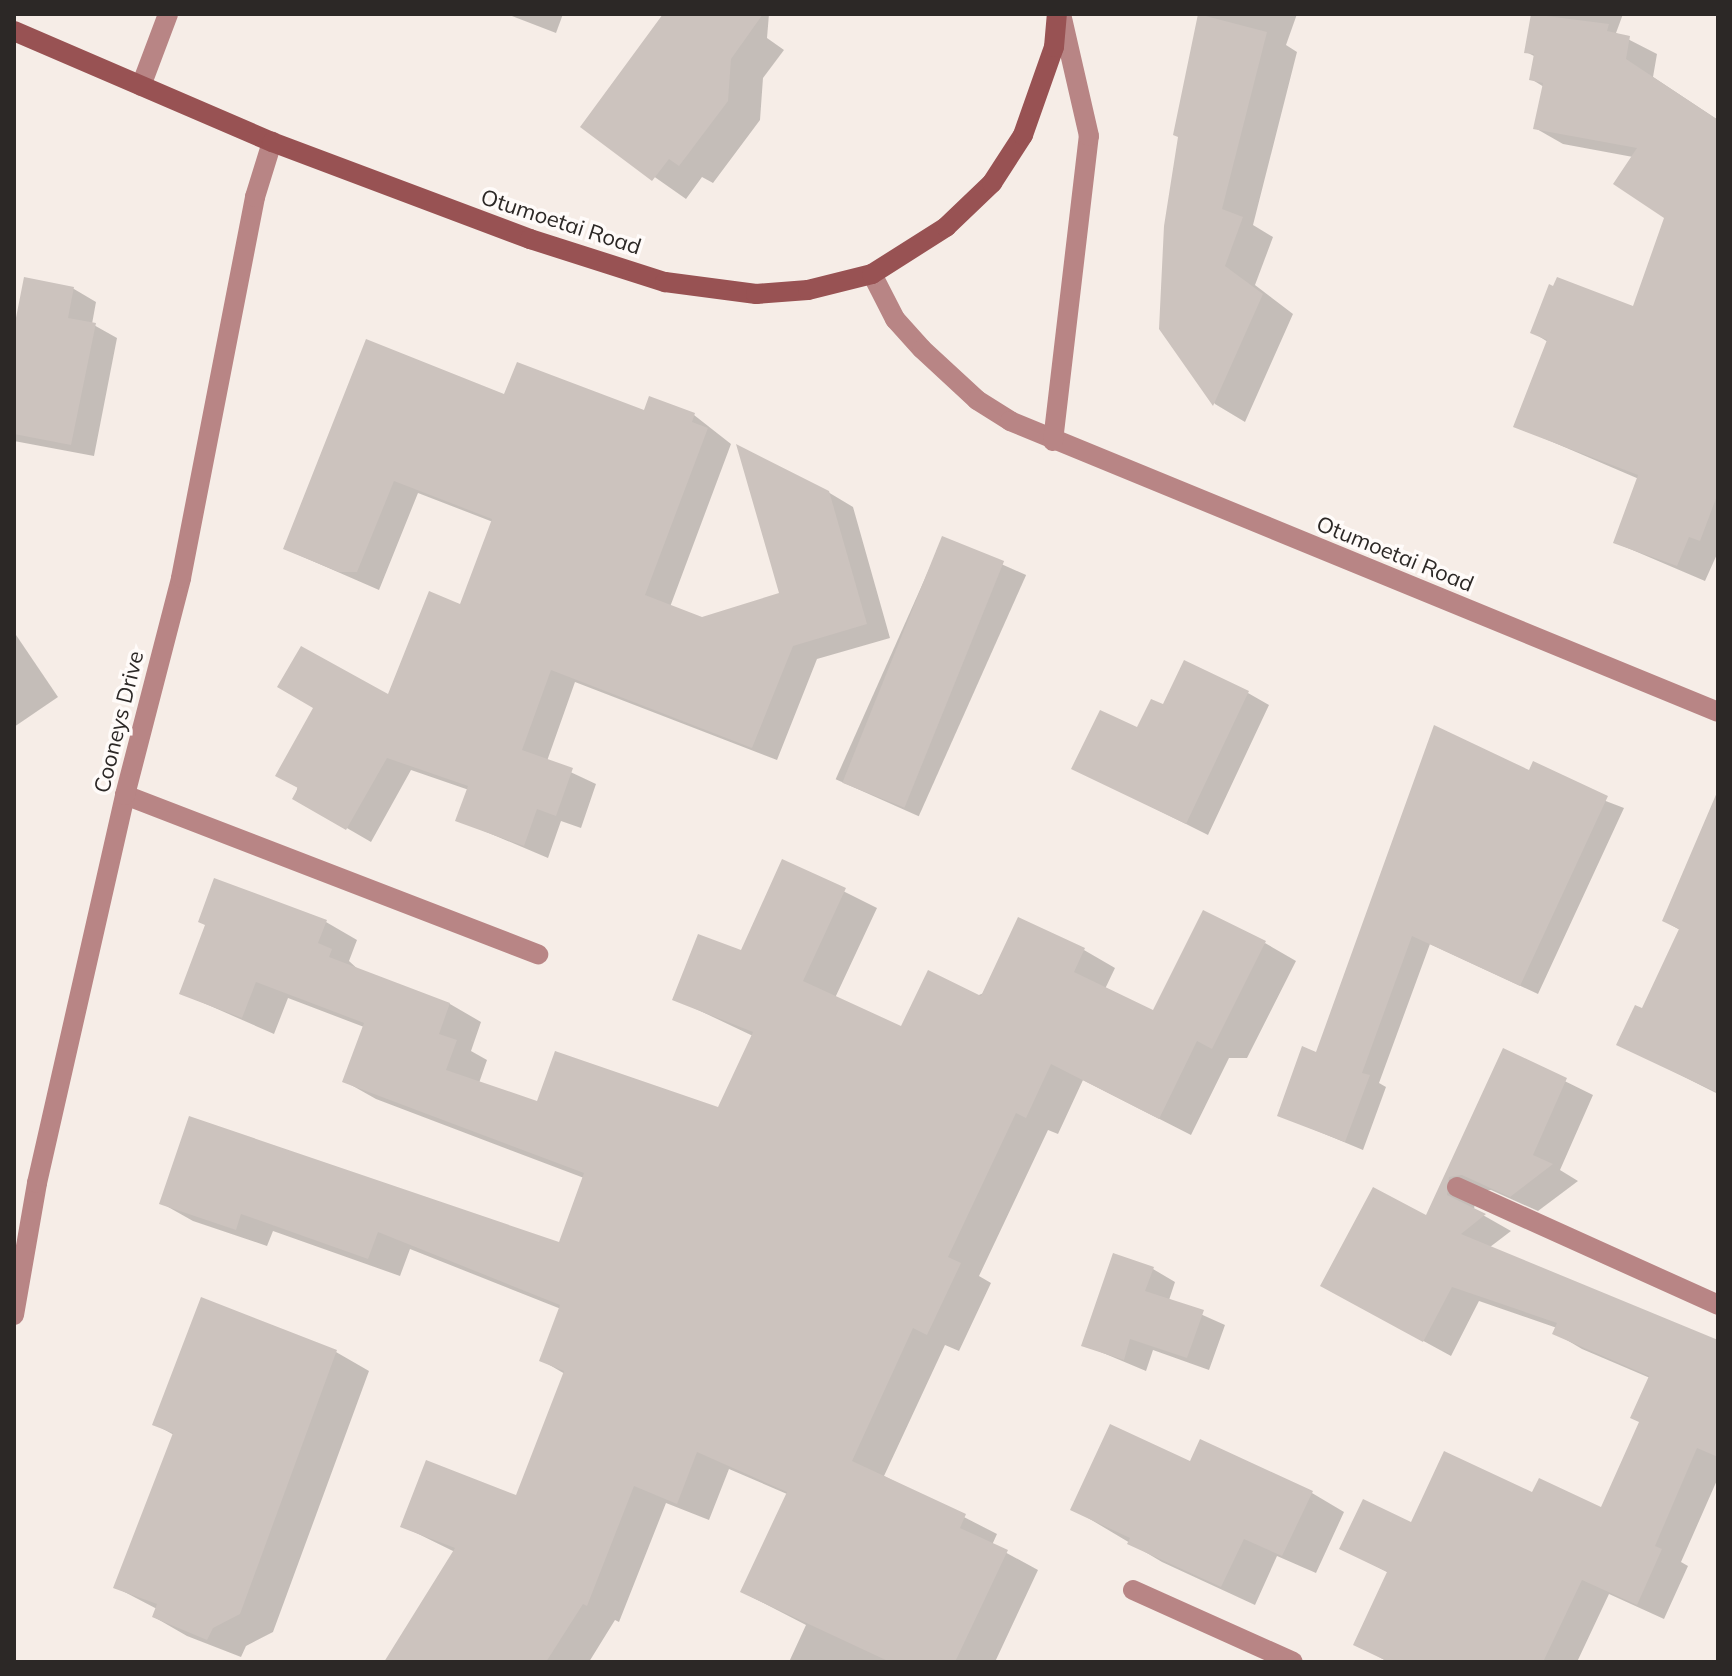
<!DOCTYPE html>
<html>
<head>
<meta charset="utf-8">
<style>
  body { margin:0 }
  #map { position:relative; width:1732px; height:1676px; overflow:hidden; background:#f6ede7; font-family:Mulish,sans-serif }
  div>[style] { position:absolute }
  .shadow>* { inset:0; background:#0003; transform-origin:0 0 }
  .building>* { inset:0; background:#ccc3be; transform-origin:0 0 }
  .lane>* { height:20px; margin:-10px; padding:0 10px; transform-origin:10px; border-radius:10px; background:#b88585 }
  .street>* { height:20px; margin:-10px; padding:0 10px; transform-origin:10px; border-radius:10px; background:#b88585 }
  .secondary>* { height:20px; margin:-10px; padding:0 10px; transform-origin:10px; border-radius:10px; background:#985253 }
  span { translate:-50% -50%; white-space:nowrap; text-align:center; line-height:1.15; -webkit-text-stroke:7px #fffbf9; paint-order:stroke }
  .street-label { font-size:22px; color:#2c2826 }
  .frame { position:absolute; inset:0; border:16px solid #2c2826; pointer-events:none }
</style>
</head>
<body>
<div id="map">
  <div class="shadow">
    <i style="clip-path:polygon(507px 14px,563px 14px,556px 33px)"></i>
    <i style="clip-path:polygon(665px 14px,769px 14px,767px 38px,784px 50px,763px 78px,760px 120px,713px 183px,702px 177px,686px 199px,582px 126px)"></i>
    <i style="clip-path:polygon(1200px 14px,1297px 14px,1286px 45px,1297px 52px,1253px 225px,1273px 237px,1255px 285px,1293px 314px,1245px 422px,1215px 404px,1161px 329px,1180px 137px,1175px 134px)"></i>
    <i style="clip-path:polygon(1534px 14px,1623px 14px,1616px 33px,1657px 54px,1653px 77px,1718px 120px,1718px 552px,1705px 581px,1616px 543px,1639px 479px,1515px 426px,1548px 342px,1532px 332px,1554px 288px,1634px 309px,1667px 218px,1633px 157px,1563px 144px,1535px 128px,1544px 87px,1531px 79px,1536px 57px,1526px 52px)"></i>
    <i style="clip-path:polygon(25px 279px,74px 289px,96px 302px,92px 324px,117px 338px,94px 456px,14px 441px,14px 339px)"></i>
    <i style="clip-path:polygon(505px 397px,694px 415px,731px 444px,670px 607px,702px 619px,782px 595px,828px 492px,853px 507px,890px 638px,817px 659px,777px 760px,575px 682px,547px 761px,596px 784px,581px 828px,561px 821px,548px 858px,458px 820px,469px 790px,411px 770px,371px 842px,295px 798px,316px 707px,389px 697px,461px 607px,493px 522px,418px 493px,379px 590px,285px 549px)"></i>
    <i style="left:943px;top:538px;width:91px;height:264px;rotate:24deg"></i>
    <i style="clip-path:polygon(14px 632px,58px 697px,14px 727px)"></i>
    <i style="clip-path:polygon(1248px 693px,1269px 705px,1208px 835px,1074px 768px,1138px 730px,1164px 707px)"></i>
    <i style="clip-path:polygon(1530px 772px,1624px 808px,1538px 994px,1430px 944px,1379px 1083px,1386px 1087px,1363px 1150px,1279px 1115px,1318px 1054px)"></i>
    <i style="clip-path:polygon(1718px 840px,1718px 1094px,1619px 1044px,1643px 1011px,1680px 930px,1664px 921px)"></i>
    <i style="clip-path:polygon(783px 861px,877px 908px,835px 998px,902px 1028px,1084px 950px,1115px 968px,1105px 989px,1154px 1013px,1265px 943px,1296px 961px,1247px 1058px,1229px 1058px,1191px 1135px,1083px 1080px,1058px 1134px,1048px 1130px,979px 1276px,991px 1283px,959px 1351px,945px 1345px,884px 1476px,997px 1534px,992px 1545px,1038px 1570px,995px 1662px,789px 1662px,806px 1625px,742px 1592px,787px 1494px,729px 1469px,709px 1520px,666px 1503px,619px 1622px,615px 1620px,589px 1662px,387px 1662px,455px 1552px,402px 1526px,517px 1498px,565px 1374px,541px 1360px,561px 1309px,410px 1249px,400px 1276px,273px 1231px,267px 1246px,193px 1221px,161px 1203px,560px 1245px,584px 1178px,376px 1099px,344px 1081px,364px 1027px,288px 998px,274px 1034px,181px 993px,326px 922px,357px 940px,349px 961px,361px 972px,450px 1004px,481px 1022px,471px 1051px,487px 1060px,479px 1083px,538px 1104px,719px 1109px,753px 1036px,675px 999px,742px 953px)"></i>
    <i style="clip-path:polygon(1504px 1051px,1593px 1095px,1560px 1170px,1578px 1181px,1538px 1211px,1491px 1190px,1476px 1192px,1474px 1210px,1511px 1231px,1490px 1247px,1718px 1342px,1718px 1478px,1681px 1562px,1688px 1566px,1664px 1619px,1609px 1594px,1577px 1662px,1388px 1662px,1356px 1644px,1389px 1573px,1342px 1548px,1412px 1525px,1602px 1509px,1641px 1422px,1650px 1378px,1582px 1349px,1555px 1333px,1557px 1328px,1479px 1301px,1451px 1356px,1350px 1301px,1427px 1218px)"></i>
    <i style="clip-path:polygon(1153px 1269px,1175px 1282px,1169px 1300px,1225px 1325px,1209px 1370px,1153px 1350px,1146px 1371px,1084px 1345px)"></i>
    <i style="clip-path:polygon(336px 1352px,369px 1371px,273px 1632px,246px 1646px,241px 1657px,187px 1636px,154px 1617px,157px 1609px,115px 1587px,174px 1435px,154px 1424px)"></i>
    <i style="clip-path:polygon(1192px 1464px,1312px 1493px,1344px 1512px,1316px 1573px,1277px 1556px,1255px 1605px,1162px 1562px,1073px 1509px)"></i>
  </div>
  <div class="building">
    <i style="clip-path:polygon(663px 14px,763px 14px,731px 59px,728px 101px,679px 166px,669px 159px,652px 181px,580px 127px)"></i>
    <i style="clip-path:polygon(1198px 14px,1267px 32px,1222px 209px,1243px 217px,1225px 266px,1263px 294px,1213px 406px,1159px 329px,1164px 226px,1178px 137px,1173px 135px)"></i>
    <i style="clip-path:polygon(1531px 14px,1609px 24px,1607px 31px,1630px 36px,1626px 59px,1718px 120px,1718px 493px,1700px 541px,1689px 537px,1677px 566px,1613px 543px,1638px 475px,1513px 427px,1547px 340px,1530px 333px,1549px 284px,1553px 286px,1557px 277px,1633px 306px,1664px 218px,1613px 184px,1637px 148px,1533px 129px,1543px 83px,1529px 80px,1534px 54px,1524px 53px)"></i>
    <i style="clip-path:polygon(24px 277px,74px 287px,68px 318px,96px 323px,71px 445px,14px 434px,14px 328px)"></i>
    <i style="clip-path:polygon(366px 339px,504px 394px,517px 362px,644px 410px,649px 396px,695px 413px,692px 422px,708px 428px,645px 595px,702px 617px,779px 593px,736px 444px,829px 491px,867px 624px,793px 646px,752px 748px,551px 670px,522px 750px,573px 768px,556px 816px,537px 809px,524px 846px,455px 821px,468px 786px,387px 758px,346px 830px,292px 799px,298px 788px,275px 776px,313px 708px,277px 687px,301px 646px,388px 694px,429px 591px,460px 604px,492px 519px,394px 481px,357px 572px,339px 572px,283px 549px)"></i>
    <i style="left:942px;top:536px;width:67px;height:266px;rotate:22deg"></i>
    <i style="clip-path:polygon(1184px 660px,1249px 691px,1186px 824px,1071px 769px,1100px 710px,1137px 727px,1151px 699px,1163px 704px)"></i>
    <i style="clip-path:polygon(1434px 725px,1529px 770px,1533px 761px,1608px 796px,1520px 986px,1412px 936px,1362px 1073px,1370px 1075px,1345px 1142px,1277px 1116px,1302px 1046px,1316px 1052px)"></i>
    <i style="clip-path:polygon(1718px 790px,1718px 1093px,1616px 1045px,1635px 1005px,1642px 1008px,1679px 929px,1662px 921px)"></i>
    <i style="clip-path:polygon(782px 859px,846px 888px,803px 981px,901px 1026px,928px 970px,981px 996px,1018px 917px,1085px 948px,1074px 972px,1153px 1010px,1203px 910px,1266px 941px,1212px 1049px,1197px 1041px,1159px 1119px,1051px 1064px,1026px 1118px,1016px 1113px,948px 1257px,961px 1263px,927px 1335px,913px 1328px,852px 1461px,966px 1514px,960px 1528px,1008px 1550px,955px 1662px,890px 1662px,740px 1592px,787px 1492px,697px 1452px,677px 1504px,634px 1486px,587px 1606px,583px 1604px,546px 1662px,384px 1662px,455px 1548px,400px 1527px,426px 1460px,516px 1495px,564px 1371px,539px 1361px,560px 1305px,378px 1232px,368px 1259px,241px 1214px,236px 1230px,159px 1204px,189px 1116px,559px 1242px,584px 1173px,342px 1082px,364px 1023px,256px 982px,242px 1018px,179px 994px,205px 925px,198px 922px,214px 878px,327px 920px,318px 943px,332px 949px,329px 957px,450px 1003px,439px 1034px,457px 1040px,446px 1070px,537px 1101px,555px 1051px,718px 1107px,753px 1032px,672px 1000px,698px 934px,741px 950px)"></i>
    <i style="clip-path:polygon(1503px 1048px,1567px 1078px,1533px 1155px,1553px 1164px,1510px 1197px,1462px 1175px,1449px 1177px,1447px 1195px,1486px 1214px,1461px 1234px,1718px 1340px,1718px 1457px,1697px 1448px,1655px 1546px,1662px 1549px,1637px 1605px,1582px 1580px,1543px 1662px,1389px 1662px,1353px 1645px,1387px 1572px,1339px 1549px,1363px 1499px,1411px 1522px,1444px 1451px,1532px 1492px,1539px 1478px,1601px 1507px,1639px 1422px,1630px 1418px,1649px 1376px,1552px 1334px,1557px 1323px,1452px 1287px,1423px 1342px,1320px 1286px,1373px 1187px,1426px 1215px)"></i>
    <i style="clip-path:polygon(1113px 1253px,1154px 1267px,1145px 1291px,1204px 1310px,1187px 1358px,1130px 1339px,1124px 1360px,1081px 1346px)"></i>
    <i style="clip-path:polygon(201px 1297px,337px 1350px,240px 1614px,213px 1628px,207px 1640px,152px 1617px,157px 1604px,113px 1588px,173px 1433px,152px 1425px)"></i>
    <i style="clip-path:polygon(1110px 1424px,1190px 1461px,1200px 1439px,1313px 1491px,1282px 1556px,1244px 1539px,1221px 1587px,1127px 1544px,1130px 1538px,1070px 1510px)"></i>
  </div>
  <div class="lane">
    <i style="left:125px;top:795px;width:443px;rotate:21.1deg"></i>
    <i style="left:1457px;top:1187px;width:286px;rotate:24.3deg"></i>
    <i style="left:1133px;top:1590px;width:175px;rotate:24.2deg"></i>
  </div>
  <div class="street">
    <i style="left:141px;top:86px;width:77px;rotate:-69.4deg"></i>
    <i style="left:872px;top:274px;width:51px;rotate:62.9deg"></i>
    <i style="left:895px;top:319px;width:40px;rotate:48deg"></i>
    <i style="left:922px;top:349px;width:75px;rotate:42.8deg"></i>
    <i style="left:977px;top:400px;width:39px;rotate:32deg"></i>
    <i style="left:1010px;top:421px;width:765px;rotate:22.34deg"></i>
    <i style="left:1053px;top:441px;width:307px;rotate:-83.3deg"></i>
    <i style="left:1089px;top:136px;width:125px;rotate:-102.9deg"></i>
    <i style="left:14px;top:1315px;width:134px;rotate:-80.1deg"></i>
    <i style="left:37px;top:1183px;width:398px;rotate:-77.2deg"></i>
    <i style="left:125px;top:795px;width:224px;rotate:-75.5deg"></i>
    <i style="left:181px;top:578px;width:388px;rotate:-79deg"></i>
    <i style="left:255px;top:197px;width:58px;rotate:-72.8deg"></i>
  </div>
  <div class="secondary">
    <i style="left:14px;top:31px;width:281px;rotate:23.3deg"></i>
    <i style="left:272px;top:142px;width:276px;rotate:20.6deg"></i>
    <i style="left:530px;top:239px;width:142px;rotate:17.7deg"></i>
    <i style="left:665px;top:282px;width:92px;rotate:7.5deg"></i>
    <i style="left:756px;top:294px;width:52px;rotate:-4.4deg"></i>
    <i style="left:808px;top:290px;width:66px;rotate:-14deg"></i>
    <i style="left:872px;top:274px;width:88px;rotate:-32.4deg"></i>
    <i style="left:946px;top:227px;width:64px;rotate:-43.7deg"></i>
    <i style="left:992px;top:183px;width:57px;rotate:-57.1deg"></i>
    <i style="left:1023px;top:135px;width:93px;rotate:-70.6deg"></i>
    <i style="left:1054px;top:47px;width:33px;rotate:-85deg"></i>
  </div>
  <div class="street-label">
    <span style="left:561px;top:222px;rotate:18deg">Otumoetai Road</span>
    <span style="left:1395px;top:554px;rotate:22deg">Otumoetai Road</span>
    <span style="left:119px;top:722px;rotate:-76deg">Cooneys Drive</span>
  </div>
  <div class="frame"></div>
</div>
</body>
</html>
